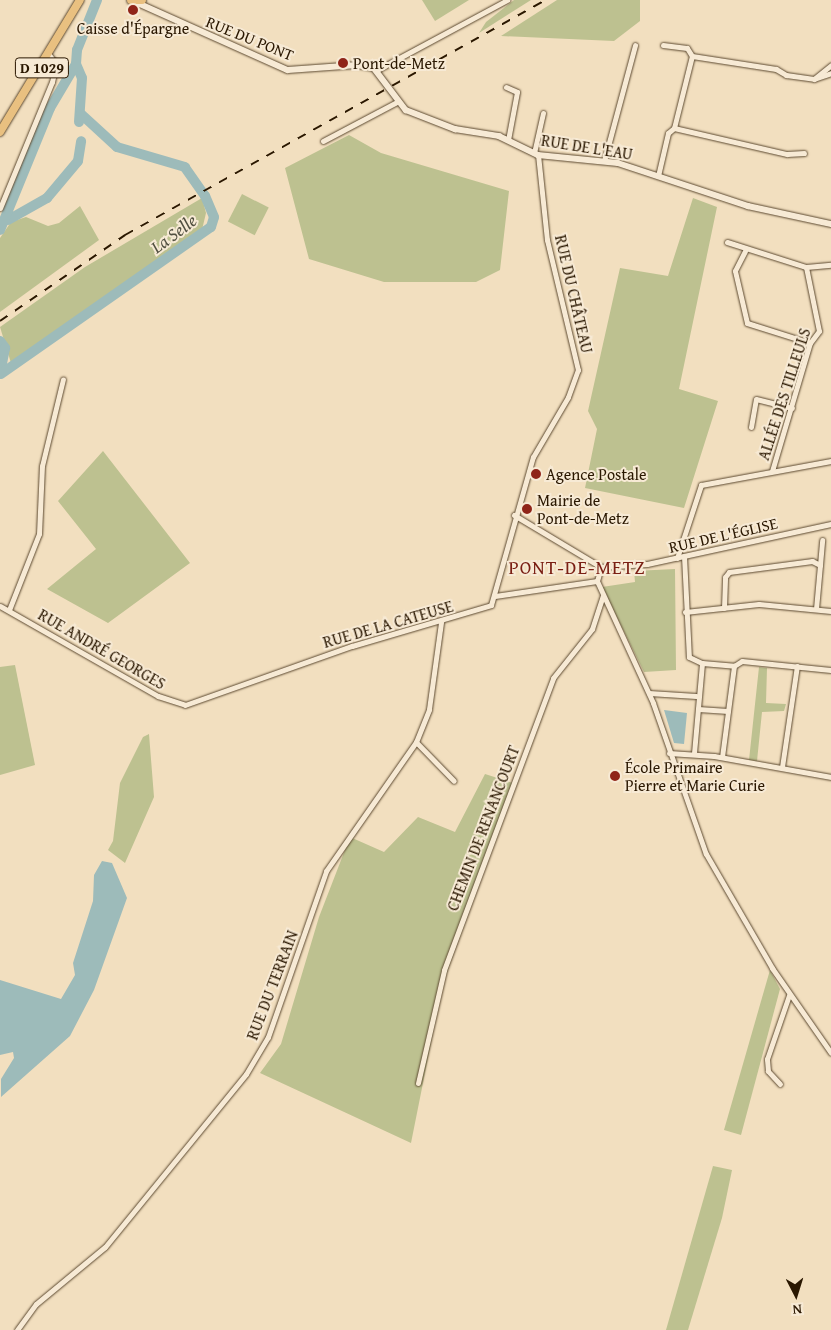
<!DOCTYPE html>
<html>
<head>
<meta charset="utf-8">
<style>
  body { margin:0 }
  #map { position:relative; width:831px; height:1330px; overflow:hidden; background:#f2dfbf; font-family:"Gentium Book Plus",serif }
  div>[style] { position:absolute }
  .green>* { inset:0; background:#bdc190; transform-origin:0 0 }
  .water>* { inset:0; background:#9dbbba }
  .river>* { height:10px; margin:-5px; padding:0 5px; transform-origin:5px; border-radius:5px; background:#9dbbba }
  .roads { filter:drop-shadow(0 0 1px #5c4930) drop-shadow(0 0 1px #5c4930) }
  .minor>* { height:5px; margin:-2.5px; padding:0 2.5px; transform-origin:2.5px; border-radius:2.5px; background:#f7ead5 }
  .tertiary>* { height:5.5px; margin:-2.75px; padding:0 2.75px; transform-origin:2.75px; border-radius:2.75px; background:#f7ead5 }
  .primary>* { height:8px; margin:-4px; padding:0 4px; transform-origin:4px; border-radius:4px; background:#e9c080 }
  .rail>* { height:2px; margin-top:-1px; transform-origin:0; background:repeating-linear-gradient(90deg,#2a1700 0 9px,transparent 0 18px) }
  .dots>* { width:14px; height:14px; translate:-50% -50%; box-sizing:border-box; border:2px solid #f7ead5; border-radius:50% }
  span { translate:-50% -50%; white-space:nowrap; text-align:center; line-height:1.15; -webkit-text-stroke:4px #f7ead5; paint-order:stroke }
  .shield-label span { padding:1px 4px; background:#f7ead5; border:1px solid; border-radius:4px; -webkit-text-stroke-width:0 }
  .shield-label { font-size:15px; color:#2a1700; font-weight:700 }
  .poi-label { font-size:16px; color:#2a1700 }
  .left { translate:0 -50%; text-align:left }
  .street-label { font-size:16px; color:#2a1700 }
  .water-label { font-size:18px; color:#525041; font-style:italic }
  .quarter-label { font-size:19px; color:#7a1f14; letter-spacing:1px }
  .north { position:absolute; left:771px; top:1270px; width:50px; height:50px; -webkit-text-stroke:4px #f7ead5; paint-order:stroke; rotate:175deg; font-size:14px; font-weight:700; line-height:20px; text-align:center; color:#2a1700 }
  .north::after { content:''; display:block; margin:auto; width:18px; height:22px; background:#2a1700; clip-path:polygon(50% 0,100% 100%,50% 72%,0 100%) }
</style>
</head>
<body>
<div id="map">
  <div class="green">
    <i style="clip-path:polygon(422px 0,469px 0,435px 21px)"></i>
    <i style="clip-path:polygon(514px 0,531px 0,479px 33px,486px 22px)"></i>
    <i style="clip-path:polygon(557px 0,640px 0,640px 21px,614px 41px,501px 36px)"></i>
    <i style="clip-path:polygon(349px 135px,381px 153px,509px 191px,500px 270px,476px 282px,384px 282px,309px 259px,285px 168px)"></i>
    <i style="left:242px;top:194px;width:30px;height:31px;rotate:27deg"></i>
    <i style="clip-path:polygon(202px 198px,206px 213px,201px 234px,11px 363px,0 327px,85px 267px)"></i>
    <i style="clip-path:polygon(693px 198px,717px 207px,679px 389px,718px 401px,684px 508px,585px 488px,597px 429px,588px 411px,620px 268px,668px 276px)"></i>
    <i style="clip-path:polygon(80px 206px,99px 240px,0 312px,0 238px,11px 222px,26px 217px,48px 226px,59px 223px)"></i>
    <i style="clip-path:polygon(103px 451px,190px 563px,108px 623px,47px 589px,96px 549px,58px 501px)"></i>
    <i style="clip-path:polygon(675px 569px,676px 670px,644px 672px,602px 587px,635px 582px,634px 571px)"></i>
    <i style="clip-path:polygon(15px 665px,35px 765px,0 775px,0 667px)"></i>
    <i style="clip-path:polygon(759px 667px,767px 668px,766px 703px,786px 704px,784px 711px,762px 712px,757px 761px,749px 760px)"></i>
    <i style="clip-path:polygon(149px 734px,154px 797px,125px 863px,108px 850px,113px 841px,120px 783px,143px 737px)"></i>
    <i style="clip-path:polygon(485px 774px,516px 784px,443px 983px,411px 1143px,260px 1073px,281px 1044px,319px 917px,350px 837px,384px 852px,418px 817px,455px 832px)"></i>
    <i style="clip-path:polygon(770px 970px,780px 989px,741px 1135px,724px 1130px)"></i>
    <i style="clip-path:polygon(713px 1166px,732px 1170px,722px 1218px,688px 1330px,666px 1330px)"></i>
  </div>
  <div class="water">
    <i style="clip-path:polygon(664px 710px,687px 713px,684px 744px,674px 743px)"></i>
    <i style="clip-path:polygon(102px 861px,112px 863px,127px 898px,94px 990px,70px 1036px,1px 1097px,1px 1079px,14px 1058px,13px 1052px,0 1055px,0 980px,61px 999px,75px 975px,73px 963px,93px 901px,94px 875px)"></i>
  </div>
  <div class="river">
    <i style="left:76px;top:64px;width:15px;rotate:67deg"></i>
    <i style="left:82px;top:78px;width:44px;rotate:93.9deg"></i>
    <i style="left:8px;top:220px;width:45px;rotate:-29.4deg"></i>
    <i style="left:47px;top:198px;width:48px;rotate:-50deg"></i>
    <i style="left:78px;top:161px;width:20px;rotate:-81deg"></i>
    <i style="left:0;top:230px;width:132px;rotate:-67.7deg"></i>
    <i style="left:50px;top:108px;width:51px;rotate:-59.4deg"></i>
    <i style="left:76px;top:64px;width:14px;rotate:-86deg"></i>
    <i style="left:77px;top:50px;width:54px;rotate:-68.2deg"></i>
    <i style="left:0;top:341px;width:9px;rotate:54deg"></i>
    <i style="left:5px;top:348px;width:26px;rotate:101deg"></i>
    <i style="left:1px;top:374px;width:256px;rotate:-35deg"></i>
    <i style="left:211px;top:227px;width:10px;rotate:-73deg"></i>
    <i style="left:214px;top:217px;width:23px;rotate:-113deg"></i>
    <i style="left:205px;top:196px;width:35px;rotate:-125deg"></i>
    <i style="left:185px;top:167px;width:71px;rotate:-163.6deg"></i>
    <i style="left:117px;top:147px;width:49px;rotate:-137.5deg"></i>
  </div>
  <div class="roads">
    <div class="minor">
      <i style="left:663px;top:45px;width:24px;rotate:7deg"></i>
      <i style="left:687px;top:48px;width:9px;rotate:58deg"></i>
      <i style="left:377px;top:70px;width:148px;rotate:-28.3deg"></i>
      <i style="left:814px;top:79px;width:18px;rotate:-19deg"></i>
      <i style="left:506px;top:87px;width:12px;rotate:24deg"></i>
      <i style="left:517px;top:92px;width:49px;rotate:100.6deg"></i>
      <i style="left:674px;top:128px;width:74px;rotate:-76deg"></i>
      <i style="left:692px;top:56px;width:85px;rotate:8.8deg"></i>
      <i style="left:776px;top:69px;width:12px;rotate:31deg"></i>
      <i style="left:786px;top:75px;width:28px;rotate:8deg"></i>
      <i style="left:814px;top:79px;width:22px;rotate:-39deg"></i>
      <i style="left:323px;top:141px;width:84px;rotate:-27.8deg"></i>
      <i style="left:534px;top:153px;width:41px;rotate:-77.3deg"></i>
      <i style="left:604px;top:161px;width:120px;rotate:-75deg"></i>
      <i style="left:658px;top:176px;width:44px;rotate:-76.9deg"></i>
      <i style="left:668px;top:133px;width:8px;rotate:-40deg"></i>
      <i style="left:674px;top:128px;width:116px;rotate:13deg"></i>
      <i style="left:787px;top:154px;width:17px;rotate:-3deg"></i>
      <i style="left:0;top:208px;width:136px;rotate:-67.6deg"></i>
      <i style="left:52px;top:82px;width:18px;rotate:-77deg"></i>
      <i style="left:56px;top:64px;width:10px;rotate:-127deg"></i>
      <i style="left:727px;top:242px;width:83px;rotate:17.6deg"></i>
      <i style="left:806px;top:267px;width:25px;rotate:-5deg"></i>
      <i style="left:745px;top:251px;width:22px;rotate:117deg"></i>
      <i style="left:735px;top:271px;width:53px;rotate:77deg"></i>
      <i style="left:747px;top:323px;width:66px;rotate:17.6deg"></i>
      <i style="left:751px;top:427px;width:28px;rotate:-80deg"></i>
      <i style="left:756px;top:399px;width:37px;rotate:14deg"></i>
      <i style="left:772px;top:471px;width:134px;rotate:-73.5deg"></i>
      <i style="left:810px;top:343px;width:15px;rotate:-53deg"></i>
      <i style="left:819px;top:331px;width:65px;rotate:-101.5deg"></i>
      <i style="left:514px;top:515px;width:101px;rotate:30.9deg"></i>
      <i style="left:601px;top:567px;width:46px;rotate:-3.7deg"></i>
      <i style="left:647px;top:564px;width:188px;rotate:-12.3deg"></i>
      <i style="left:684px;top:556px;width:101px;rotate:87.2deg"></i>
      <i style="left:689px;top:657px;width:14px;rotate:25deg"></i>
      <i style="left:702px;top:663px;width:32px;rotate:5deg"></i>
      <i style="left:734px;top:666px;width:9px;rotate:-32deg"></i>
      <i style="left:742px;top:661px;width:89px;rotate:5.8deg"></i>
      <i style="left:677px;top:558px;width:77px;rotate:-71.8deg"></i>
      <i style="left:701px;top:485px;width:132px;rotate:-10.5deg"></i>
      <i style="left:820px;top:565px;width:25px;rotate:-85deg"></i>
      <i style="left:601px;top:567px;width:15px;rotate:106deg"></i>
      <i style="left:597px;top:581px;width:134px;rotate:65.3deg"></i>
      <i style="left:653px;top:703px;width:160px;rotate:70.7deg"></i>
      <i style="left:706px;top:854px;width:132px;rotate:59.9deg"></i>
      <i style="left:772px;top:968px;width:103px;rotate:55.2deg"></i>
      <i style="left:495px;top:596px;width:103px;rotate:-8.4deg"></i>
      <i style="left:0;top:606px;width:182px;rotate:29.7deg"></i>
      <i style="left:158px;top:696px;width:28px;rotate:18deg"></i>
      <i style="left:185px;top:705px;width:177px;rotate:-19.5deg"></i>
      <i style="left:352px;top:646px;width:145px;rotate:-16.4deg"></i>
      <i style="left:491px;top:605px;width:154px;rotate:-74.2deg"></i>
      <i style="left:533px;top:457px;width:69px;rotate:-59.7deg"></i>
      <i style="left:568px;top:397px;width:29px;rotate:-70deg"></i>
      <i style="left:578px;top:370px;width:134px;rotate:-103.4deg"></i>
      <i style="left:547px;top:240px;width:85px;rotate:-96deg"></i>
      <i style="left:724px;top:608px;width:31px;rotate:-88deg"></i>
      <i style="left:725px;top:577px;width:6px;rotate:-51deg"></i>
      <i style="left:729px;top:572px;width:84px;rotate:-7.5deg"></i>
      <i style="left:812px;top:561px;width:9px;rotate:27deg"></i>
      <i style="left:820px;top:565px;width:44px;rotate:95.2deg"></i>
      <i style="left:9px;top:610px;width:82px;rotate:-68.5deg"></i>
      <i style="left:39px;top:534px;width:68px;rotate:-87.5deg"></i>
      <i style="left:42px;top:466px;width:89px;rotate:-76.4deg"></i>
      <i style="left:685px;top:612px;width:74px;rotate:-6.2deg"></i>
      <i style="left:759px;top:604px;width:72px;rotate:5.6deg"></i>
      <i style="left:649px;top:693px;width:47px;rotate:3.7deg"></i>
      <i style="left:698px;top:709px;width:30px;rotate:4deg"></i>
      <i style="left:416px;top:742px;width:54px;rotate:45.7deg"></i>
      <i style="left:669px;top:753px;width:45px;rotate:3.8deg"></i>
      <i style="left:714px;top:756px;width:119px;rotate:10.2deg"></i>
      <i style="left:694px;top:753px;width:90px;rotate:-84.9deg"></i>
      <i style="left:722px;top:757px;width:92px;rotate:-82.5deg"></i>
      <i style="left:782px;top:767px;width:102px;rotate:-81.6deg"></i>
      <i style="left:418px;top:1083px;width:116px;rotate:-77deg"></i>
      <i style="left:444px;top:970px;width:312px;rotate:-69.5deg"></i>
      <i style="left:553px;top:678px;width:63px;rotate:-51.5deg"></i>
      <i style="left:592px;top:629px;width:35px;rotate:-72deg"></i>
      <i style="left:780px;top:1084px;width:18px;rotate:-133deg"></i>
      <i style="left:768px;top:1071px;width:12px;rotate:-95deg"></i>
      <i style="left:767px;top:1059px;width:68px;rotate:-71deg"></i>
      <i style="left:17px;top:1330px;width:32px;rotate:-54deg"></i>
      <i style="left:36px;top:1304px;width:89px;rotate:-39.6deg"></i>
      <i style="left:105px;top:1247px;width:223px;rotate:-50.8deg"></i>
      <i style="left:246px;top:1074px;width:43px;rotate:-59.3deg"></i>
      <i style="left:268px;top:1037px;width:176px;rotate:-70.7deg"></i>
      <i style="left:326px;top:871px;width:157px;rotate:-55.1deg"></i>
      <i style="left:416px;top:742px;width:35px;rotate:-68deg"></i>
      <i style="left:429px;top:709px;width:88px;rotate:-82.1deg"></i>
    </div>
    <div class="tertiary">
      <i style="left:138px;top:3px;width:164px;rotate:24.1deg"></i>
      <i style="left:288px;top:70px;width:69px;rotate:-4.1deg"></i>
      <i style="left:357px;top:65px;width:17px;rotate:10deg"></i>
      <i style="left:374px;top:68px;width:53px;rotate:52.7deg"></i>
      <i style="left:406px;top:110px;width:53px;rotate:21.2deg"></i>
      <i style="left:455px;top:129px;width:45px;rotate:9deg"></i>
      <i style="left:499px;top:136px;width:43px;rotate:26deg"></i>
      <i style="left:538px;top:155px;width:80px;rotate:5.7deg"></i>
      <i style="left:618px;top:163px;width:137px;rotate:18.3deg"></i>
      <i style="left:748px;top:206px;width:85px;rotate:12.2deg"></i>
    </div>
    <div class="primary">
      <i style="left:131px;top:0;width:11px"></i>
      <i style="left:0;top:132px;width:154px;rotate:-58.8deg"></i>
    </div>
  </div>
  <div class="rail">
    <i style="left:0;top:321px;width:152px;rotate:-34.5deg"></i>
    <i style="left:125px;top:235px;width:481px;rotate:-29.2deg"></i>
  </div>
  <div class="dots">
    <i style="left:133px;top:10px;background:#8f2418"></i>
    <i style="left:343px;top:63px;background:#8f2418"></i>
    <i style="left:536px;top:474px;background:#8f2418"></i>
    <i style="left:527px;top:509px;background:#8f2418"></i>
    <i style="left:615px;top:776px;background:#8f2418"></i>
  </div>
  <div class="shield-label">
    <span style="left:42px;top:68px">D 1029</span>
  </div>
  <div class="poi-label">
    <span style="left:133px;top:28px">Caisse d'Épargne</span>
    <span class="left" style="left:353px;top:63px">Pont-de-Metz</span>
    <span class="left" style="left:546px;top:474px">Agence Postale</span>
    <span class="left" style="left:537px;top:509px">Mairie de<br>Pont-de-Metz</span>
    <span class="left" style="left:625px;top:776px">École Primaire<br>Pierre et Marie Curie</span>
  </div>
  <div class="street-label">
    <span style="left:250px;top:38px;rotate:22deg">RUE DU PONT</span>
    <span style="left:587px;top:147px;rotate:9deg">RUE DE L'EAU</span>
    <span style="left:574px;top:294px;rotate:77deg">RUE DU CHÂTEAU</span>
    <span style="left:784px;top:394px;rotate:-72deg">ALLÉE DES TILLEULS</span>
    <span style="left:723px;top:535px;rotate:-13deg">RUE DE L'ÉGLISE</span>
    <span style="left:388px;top:624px;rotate:-16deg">RUE DE LA CATEUSE</span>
    <span style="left:102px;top:649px;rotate:30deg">RUE ANDRÉ GEORGES</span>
    <span style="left:483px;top:828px;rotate:-69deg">CHEMIN DE RENANCOURT</span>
    <span style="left:272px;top:985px;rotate:-69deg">RUE DU TERRAIN</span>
  </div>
  <div class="water-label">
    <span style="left:174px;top:234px;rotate:-37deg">La Selle</span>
  </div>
  <div class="quarter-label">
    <span style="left:577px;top:568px">PONT-DE-METZ</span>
  </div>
  <div class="north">N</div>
</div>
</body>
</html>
